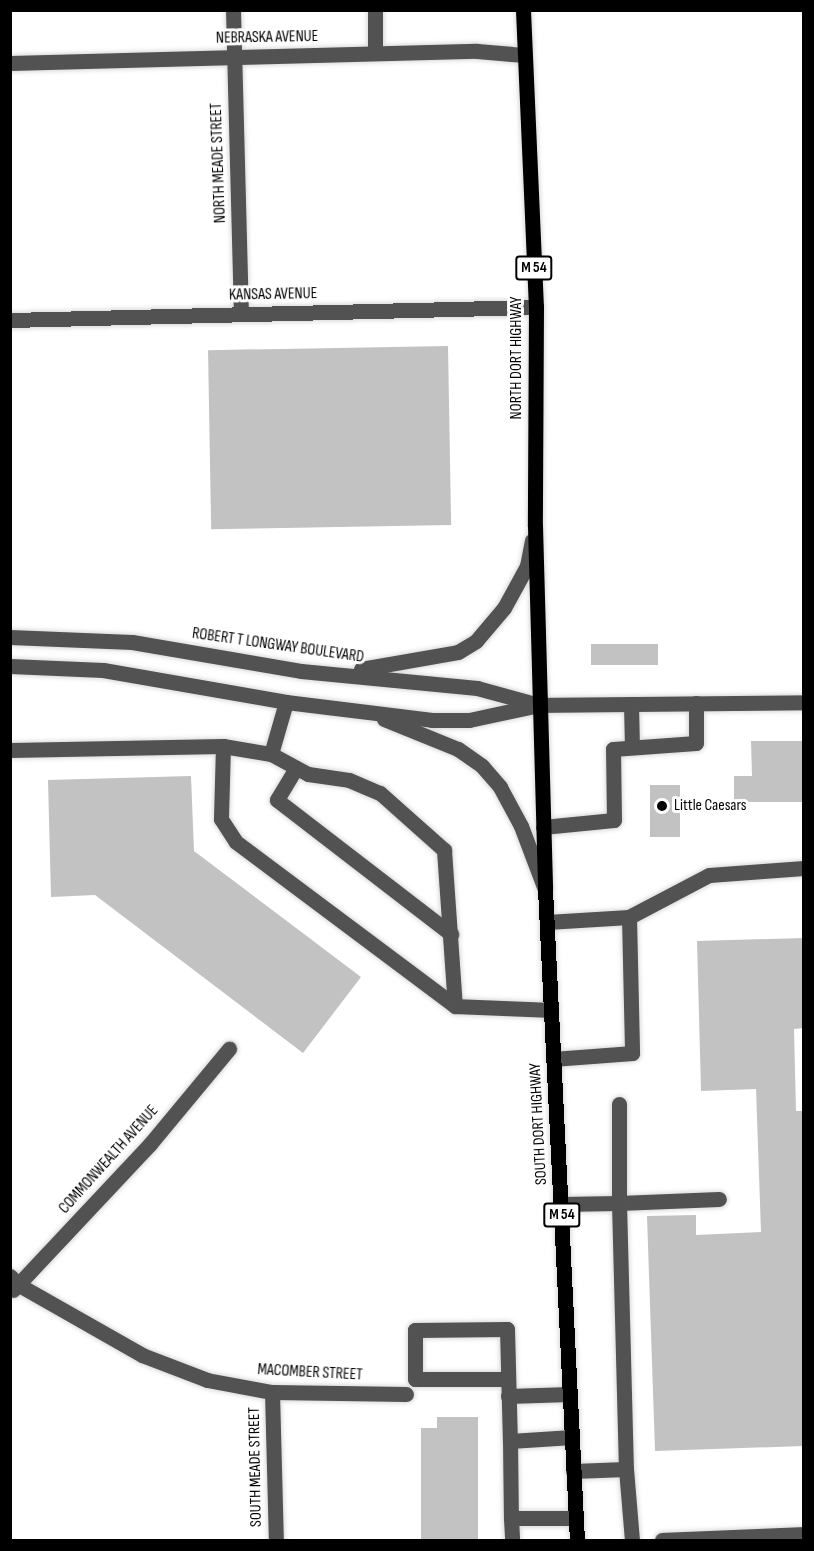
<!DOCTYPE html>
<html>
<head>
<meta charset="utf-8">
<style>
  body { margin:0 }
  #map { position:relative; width:814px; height:1551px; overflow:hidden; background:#fff; font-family:"Sofia Sans Condensed",sans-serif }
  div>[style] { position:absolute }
  .building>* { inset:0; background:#c2c2c2; transform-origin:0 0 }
  .roads { filter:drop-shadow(0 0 2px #dbdbdb) drop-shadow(0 0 2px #dbdbdb) }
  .minor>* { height:15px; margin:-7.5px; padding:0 7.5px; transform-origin:7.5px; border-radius:7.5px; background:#525252 }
  .major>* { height:15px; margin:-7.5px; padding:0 7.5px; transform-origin:7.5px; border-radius:7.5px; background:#000 }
  .dots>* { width:16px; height:16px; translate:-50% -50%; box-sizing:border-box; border:3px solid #fff; border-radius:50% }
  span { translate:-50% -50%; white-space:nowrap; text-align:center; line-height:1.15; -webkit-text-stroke:6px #fff; paint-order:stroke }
  .shield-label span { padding:2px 4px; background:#fff; border:2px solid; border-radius:4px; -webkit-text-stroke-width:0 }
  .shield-label { font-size:15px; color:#000; font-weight:700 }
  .street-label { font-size:16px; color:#000 }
  .poi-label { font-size:16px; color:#000 }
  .left { translate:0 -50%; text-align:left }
  .frame { position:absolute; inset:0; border:12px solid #000; pointer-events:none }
</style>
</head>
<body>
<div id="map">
  <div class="building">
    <i style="left:448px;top:346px;width:179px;height:240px;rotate:89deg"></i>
    <i style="left:591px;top:644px;width:67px;height:21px"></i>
    <i style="clip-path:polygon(751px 741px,804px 741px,804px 802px,734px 802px,734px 776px,752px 776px)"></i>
    <i style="clip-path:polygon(191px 776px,194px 851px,361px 977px,303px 1053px,95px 895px,51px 897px,48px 780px)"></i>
    <i style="left:650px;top:785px;width:30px;height:52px"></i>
    <i style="clip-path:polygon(804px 938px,804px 1028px,794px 1029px,796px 1111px,804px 1111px,804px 1446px,655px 1451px,647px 1216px,696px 1215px,696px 1235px,761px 1232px,756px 1089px,701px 1091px,697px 941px)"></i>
    <i style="clip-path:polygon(437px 1417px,478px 1417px,478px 1540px,421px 1540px,421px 1428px,437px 1428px)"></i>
  </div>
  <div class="roads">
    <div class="minor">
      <i style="left:233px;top:10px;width:304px;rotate:88.5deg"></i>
      <i style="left:375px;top:53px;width:43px;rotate:-90deg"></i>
      <i style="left:10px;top:63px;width:467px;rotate:-1.5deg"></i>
      <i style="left:477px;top:51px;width:47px;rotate:4.9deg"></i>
      <i style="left:10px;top:320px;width:526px;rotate:-1.42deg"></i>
      <i style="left:10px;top:637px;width:122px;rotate:2.3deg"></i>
      <i style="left:132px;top:642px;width:171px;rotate:9.7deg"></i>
      <i style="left:301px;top:671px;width:177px;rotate:5.5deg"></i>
      <i style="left:477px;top:688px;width:64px;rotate:15.3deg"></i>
      <i style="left:10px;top:666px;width:93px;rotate:2.5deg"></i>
      <i style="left:103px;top:670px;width:186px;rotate:9.9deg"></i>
      <i style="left:286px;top:702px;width:147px;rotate:7deg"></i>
      <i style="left:432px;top:720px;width:37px"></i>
      <i style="left:469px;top:720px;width:72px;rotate:-12.1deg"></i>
      <i style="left:539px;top:705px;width:265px;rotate:-0.6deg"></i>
      <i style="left:361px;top:669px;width:98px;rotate:-9.9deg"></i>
      <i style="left:458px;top:652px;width:21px;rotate:-31deg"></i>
      <i style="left:476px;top:641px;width:43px;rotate:-49.7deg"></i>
      <i style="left:504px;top:608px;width:48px;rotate:-61.3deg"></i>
      <i style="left:527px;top:566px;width:26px;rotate:-79deg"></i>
      <i style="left:631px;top:704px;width:43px;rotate:88.7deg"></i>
      <i style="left:384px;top:719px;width:80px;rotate:22.1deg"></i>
      <i style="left:458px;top:749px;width:29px;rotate:35deg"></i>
      <i style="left:482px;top:766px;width:28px;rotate:49deg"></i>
      <i style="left:500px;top:787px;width:44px;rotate:61.7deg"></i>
      <i style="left:521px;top:826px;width:65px;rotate:69.3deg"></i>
      <i style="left:223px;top:746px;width:73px;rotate:91.6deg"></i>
      <i style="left:221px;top:819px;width:27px;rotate:57deg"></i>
      <i style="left:236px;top:842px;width:274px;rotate:36.8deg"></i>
      <i style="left:10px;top:750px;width:213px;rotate:-1.1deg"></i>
      <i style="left:223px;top:746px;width:49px;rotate:9.5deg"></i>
      <i style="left:271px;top:754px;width:42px;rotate:28.4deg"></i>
      <i style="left:308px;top:774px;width:41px;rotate:8.3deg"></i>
      <i style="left:349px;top:780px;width:34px;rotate:23deg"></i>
      <i style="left:380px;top:793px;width:86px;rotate:41.7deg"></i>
      <i style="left:444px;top:850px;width:156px;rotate:86deg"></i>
      <i style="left:455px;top:1006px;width:96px;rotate:2.4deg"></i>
      <i style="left:271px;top:754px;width:54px;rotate:-73.9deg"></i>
      <i style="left:296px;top:768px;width:37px;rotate:121deg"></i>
      <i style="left:277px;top:800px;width:220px;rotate:37.6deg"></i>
      <i style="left:543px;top:827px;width:71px;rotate:-5.6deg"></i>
      <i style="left:614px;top:820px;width:71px;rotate:-90.8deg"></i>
      <i style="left:613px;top:749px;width:83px;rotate:-4.1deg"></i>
      <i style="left:696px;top:743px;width:40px;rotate:-90deg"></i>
      <i style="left:629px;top:917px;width:90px;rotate:-27.7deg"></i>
      <i style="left:709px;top:875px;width:95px;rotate:-4.2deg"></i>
      <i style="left:547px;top:922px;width:82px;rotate:-3.5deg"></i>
      <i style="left:629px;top:917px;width:136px;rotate:88.7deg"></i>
      <i style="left:632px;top:1053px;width:79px;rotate:175.7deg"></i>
      <i style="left:619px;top:1104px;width:99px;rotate:90deg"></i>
      <i style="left:619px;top:1203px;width:100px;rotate:-2.3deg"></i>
      <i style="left:561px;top:1204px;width:58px;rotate:-1deg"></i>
      <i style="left:619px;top:1203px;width:266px;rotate:88.5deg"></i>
      <i style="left:10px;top:1276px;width:13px;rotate:45deg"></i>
      <i style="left:19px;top:1285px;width:142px;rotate:29.6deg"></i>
      <i style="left:142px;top:1355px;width:70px;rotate:21deg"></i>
      <i style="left:207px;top:1380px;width:66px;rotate:10.5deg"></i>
      <i style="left:272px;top:1392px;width:134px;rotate:0.9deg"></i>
      <i style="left:13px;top:1290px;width:200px;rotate:-46.8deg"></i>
      <i style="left:150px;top:1144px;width:124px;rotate:-50.3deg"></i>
      <i style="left:508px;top:1379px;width:93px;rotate:180deg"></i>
      <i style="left:415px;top:1379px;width:49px;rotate:-90deg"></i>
      <i style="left:415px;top:1330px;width:92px;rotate:-0.6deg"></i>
      <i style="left:507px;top:1329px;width:112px;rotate:88.5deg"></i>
      <i style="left:272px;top:1392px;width:148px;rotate:88.5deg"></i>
      <i style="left:508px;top:1396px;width:62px;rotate:-1.8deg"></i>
      <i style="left:572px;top:1437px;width:62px;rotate:176.3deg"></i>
      <i style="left:510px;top:1441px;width:77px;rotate:89.3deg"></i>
      <i style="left:511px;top:1518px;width:65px"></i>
      <i style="left:573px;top:1471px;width:53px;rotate:-2.2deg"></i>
      <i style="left:626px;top:1469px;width:71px;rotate:85.2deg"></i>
      <i style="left:511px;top:1518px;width:22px;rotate:87deg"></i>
      <i style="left:662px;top:1540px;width:142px;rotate:-2.4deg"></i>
    </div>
    <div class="major">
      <i style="left:523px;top:10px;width:297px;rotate:87.5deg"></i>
      <i style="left:536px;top:307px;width:219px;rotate:90.3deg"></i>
      <i style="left:535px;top:526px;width:363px;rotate:88.4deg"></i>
      <i style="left:545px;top:889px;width:652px;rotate:87.19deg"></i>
    </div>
  </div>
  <div class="dots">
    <i style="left:662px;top:806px;background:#000"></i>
  </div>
  <div class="shield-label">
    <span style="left:534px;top:268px">M 54</span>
    <span style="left:562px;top:1215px">M 54</span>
  </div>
  <div class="street-label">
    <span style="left:267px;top:38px;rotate:-1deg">NEBRASKA AVENUE</span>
    <span style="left:219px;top:163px;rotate:-92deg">NORTH MEADE STREET</span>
    <span style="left:273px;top:295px;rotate:-1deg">KANSAS AVENUE</span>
    <span style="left:517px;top:358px;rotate:-90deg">NORTH DORT HIGHWAY</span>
    <span style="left:278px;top:646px;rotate:8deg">ROBERT T LONGWAY BOULEVARD</span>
    <span style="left:539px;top:1124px;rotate:-93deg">SOUTH DORT HIGHWAY</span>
    <span style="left:109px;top:1160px;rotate:-48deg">COMMONWEALTH AVENUE</span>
    <span style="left:310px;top:1373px;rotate:3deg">MACOMBER STREET</span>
    <span style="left:256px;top:1467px;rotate:-91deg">SOUTH MEADE STREET</span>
  </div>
  <div class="poi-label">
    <span class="left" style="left:674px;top:806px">Little Caesars</span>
  </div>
  <div class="frame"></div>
</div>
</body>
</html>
